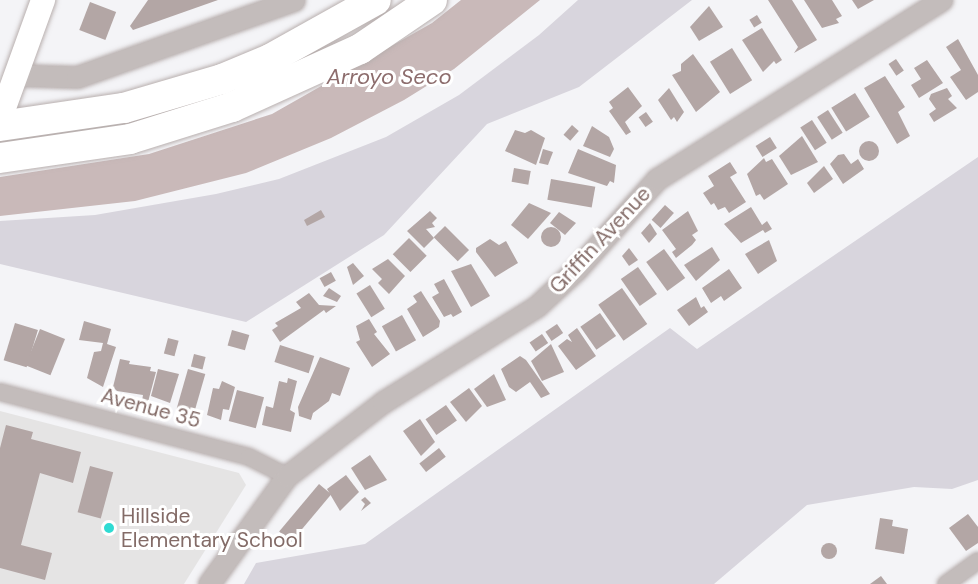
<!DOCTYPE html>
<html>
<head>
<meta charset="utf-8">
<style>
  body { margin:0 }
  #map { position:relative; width:978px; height:584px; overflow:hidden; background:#f4f4f7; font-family:"DM Sans",sans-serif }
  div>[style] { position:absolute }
  .built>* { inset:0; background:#e5e4e4 }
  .green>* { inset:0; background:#d8d5dd }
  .water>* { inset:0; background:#c9b9b9 }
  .building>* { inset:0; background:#b3a6a5; transform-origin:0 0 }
  .round { border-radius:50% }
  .roads { filter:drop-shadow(0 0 2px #b8afae) drop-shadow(0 0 2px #b8afae) }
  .minor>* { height:16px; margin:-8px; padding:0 8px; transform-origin:8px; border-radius:8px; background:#c3bcbb }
  .tertiary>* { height:21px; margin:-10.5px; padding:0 10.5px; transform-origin:10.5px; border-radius:10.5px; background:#c3bcbb }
  .secondary>* { height:24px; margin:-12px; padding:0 12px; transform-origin:12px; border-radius:12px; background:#fff }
  .motorway>* { height:30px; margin:-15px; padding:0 15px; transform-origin:15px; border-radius:15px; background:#fff }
  .dots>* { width:16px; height:16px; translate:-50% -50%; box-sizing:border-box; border:3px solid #fff; border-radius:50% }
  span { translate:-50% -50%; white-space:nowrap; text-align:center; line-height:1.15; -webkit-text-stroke:6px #fff; paint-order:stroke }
  .street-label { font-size:21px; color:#836b67 }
  .poi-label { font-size:21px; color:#836b67 }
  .left { translate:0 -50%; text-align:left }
  .water-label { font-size:22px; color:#8d6d6d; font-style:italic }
</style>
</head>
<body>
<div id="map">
  <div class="built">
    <i style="clip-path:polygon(0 411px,239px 473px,246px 485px,184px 584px,0 584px)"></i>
  </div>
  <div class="green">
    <i style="clip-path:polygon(578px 0,692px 0,579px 87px,487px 124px,384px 235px,246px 322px,0 264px,0 221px,95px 215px,216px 194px,279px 179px,386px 137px,459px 95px,539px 35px)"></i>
    <i style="clip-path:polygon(978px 157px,978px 480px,952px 489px,914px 487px,807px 505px,714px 584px,244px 584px,256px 563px,365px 544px,670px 328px,697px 349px)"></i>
  </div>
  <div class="water">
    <i style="clip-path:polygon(461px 0,540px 0,454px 69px,404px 100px,331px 138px,246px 173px,135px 201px,0 216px,0 177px,149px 154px,272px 114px,432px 23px)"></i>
  </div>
  <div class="building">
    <i style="clip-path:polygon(148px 0,218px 0,133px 30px,130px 26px)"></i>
    <i style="clip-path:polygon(768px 0,792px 0,817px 40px,794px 53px,798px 47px)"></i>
    <i style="clip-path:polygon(804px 0,832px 0,842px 16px,836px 19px,839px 23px,822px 28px)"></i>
    <i style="clip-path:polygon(852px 0,874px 0,858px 9px)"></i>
    <i style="left:90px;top:2px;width:28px;height:30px;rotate:21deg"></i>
    <i style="clip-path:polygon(709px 6px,723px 27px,699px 41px,690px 27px)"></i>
    <i style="left:757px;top:15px;width:9px;height:9px;rotate:58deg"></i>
    <i style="clip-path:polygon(762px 28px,782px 60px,776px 64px,774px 61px,763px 72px,742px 40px)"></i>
    <i style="clip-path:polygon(958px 39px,978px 75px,978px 92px,966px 100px,950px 77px,961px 70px,946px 47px)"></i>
    <i style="left:732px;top:48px;width:38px;height:26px;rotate:58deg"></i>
    <i style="clip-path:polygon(693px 54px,720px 92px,696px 112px,672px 75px,681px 71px,681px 64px)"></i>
    <i style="left:896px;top:59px;width:14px;height:9px;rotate:56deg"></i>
    <i style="clip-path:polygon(927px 60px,943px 83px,919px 98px,911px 85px,921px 79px,914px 68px)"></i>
    <i style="clip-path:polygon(885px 76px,905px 107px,898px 112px,910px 136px,897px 144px,864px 88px)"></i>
    <i style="clip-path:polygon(628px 87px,642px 106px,625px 122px,631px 132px,626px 135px,609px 111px,613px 108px,609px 102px)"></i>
    <i style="clip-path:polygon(669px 88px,684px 112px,677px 122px,674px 117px,671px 120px,658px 100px)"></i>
    <i style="clip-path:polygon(947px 88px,952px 96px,948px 99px,957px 108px,934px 122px,929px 114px,936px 109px,929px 99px,931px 94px)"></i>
    <i style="left:855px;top:93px;width:28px;height:28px;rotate:58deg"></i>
    <i style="left:828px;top:110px;width:27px;height:13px;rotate:57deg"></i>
    <i style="left:646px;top:112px;width:12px;height:9px;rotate:55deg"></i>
    <i style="left:812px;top:120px;width:27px;height:14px;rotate:57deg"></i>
    <i style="left:572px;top:125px;width:9px;height:13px;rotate:41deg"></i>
    <i style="clip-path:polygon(592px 126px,609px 137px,614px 149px,610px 157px,583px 146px)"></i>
    <i style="clip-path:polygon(515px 130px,525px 133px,531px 130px,545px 138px,536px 165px,505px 151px)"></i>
    <i style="clip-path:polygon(802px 136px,818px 162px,791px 175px,779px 156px)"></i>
    <i style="left:770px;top:137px;width:13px;height:17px;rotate:58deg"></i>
    <i class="round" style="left:859px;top:141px;width:20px;height:20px"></i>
    <i style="clip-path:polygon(543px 149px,553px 152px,548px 165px,539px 163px)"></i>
    <i style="clip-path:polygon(578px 149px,616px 165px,614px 183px,610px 181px,607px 186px,568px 173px)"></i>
    <i style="clip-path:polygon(844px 154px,851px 164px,858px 159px,864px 169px,843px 184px,830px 164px,838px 155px)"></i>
    <i style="clip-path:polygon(764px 158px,766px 162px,772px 159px,788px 184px,764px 200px,760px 194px,756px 196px,747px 174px)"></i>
    <i style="clip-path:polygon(730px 162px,737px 173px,730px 177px,746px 202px,729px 213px,725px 207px,718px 210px,714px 203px,711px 205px,703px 193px,714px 186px,708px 176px)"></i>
    <i style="clip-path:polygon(824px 166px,833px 179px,814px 193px,807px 183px)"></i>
    <i style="left:514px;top:168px;width:17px;height:14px;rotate:10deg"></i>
    <i style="left:551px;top:179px;width:45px;height:21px;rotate:10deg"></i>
    <i style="clip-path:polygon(529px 203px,551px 213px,528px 239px,511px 225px)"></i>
    <i style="left:665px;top:205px;width:12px;height:20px;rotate:42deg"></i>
    <i style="clip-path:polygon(751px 207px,762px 225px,767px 221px,772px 229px,765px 233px,763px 230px,741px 243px,724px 224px)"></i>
    <i style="clip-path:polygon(321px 210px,325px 217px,307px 226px,304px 220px)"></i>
    <i style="clip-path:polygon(430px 211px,437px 218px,432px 223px,435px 227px,426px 229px,434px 238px,424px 248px,407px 231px)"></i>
    <i style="clip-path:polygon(688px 211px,698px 231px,692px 235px,696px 240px,692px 245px,676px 258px,672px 252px,676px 249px,662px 230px)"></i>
    <i style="clip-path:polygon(559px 212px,576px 223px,565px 235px,550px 223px)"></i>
    <i style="clip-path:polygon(650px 223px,657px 234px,649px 243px,641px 233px)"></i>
    <i style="left:445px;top:226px;width:34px;height:16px;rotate:45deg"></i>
    <i class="round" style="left:541px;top:227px;width:20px;height:20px"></i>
    <i style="left:409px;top:238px;width:25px;height:23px;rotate:45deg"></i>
    <i style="clip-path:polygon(490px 239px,499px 245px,506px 241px,518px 263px,495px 277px,476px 252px,476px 248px)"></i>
    <i style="clip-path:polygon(769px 240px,777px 261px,758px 274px,745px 254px)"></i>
    <i style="clip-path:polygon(712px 247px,720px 260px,696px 281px,684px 265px)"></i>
    <i style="clip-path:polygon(629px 248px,638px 260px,629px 266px,622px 256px)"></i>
    <i style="left:664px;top:249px;width:36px;height:22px;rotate:54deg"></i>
    <i style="clip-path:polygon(388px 259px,405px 276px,389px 294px,378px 283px,382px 279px,372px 269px)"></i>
    <i style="clip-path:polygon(353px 263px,364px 276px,353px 285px,347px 267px)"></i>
    <i style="clip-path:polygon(471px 264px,490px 296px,471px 307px,451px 271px)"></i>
    <i style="left:638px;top:267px;width:33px;height:21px;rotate:55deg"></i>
    <i style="clip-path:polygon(729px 269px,742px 288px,724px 301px,721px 296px,711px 303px,702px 288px)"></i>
    <i style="left:331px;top:272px;width:10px;height:13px;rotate:61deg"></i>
    <i style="clip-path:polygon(444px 279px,462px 312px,453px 317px,451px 314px,444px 317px,432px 297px,439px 293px,434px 284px)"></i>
    <i style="left:370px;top:285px;width:28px;height:16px;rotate:58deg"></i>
    <i style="clip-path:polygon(329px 288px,341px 296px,337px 302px,323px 296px)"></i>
    <i style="left:622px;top:288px;width:44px;height:29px;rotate:55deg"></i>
    <i style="clip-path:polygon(421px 291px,440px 321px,439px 327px,423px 337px,407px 309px,417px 302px,413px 296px)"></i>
    <i style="clip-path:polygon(309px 293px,319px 305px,336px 306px,326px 313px,324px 310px,280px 342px,272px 330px,278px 326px,275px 323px,301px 308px,296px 302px)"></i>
    <i style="clip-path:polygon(696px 297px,701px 308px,704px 306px,708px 312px,689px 326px,677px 310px)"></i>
    <i style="left:600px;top:313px;width:28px;height:24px;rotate:55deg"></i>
    <i style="left:402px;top:315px;width:29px;height:23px;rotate:61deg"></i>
    <i style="clip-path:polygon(369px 319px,377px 332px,374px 334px,390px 354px,372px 367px,356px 342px,360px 340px,356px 326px)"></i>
    <i style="clip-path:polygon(84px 321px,111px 329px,107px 344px,116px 347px,103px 387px,87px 378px,94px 352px,101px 351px,103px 343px,79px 340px)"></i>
    <i style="left:15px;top:323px;width:24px;height:39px;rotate:17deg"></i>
    <i style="left:557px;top:324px;width:11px;height:14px;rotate:56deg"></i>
    <i style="clip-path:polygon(577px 328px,596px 356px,576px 370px,558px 346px,567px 339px,572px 342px,568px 335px)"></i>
    <i style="left:40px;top:329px;width:27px;height:39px;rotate:22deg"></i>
    <i style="left:232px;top:330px;width:18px;height:16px;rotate:16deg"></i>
    <i style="left:542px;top:334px;width:11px;height:15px;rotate:56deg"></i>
    <i style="left:168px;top:338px;width:11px;height:16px;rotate:15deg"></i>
    <i style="clip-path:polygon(551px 344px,564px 372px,542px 381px,531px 361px)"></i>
    <i style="left:280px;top:345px;width:36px;height:18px;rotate:18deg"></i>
    <i style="left:194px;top:354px;width:12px;height:13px;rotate:14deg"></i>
    <i style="clip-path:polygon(520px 356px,526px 360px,550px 394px,541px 398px,530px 382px,516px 392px,509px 387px,501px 369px)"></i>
    <i style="clip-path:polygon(320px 357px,350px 368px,340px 396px,332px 393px,329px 401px,313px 413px,311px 420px,299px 416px,298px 407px)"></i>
    <i style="clip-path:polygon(120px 359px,130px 361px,129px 364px,151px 367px,150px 371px,156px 372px,148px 402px,142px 401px,143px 395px,117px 391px,113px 387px)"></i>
    <i style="clip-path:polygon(158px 369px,179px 374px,170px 403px,151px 396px)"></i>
    <i style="left:188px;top:369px;width:18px;height:41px;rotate:16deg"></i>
    <i style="clip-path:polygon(494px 374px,506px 400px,487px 407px,474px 389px)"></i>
    <i style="clip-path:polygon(288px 378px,297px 381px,290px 410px,295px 413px,291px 432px,262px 425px,266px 406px,273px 408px,279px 381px,287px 383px)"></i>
    <i style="clip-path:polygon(222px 381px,235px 387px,229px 410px,223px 409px,221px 420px,207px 415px,213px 388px,219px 389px)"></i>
    <i style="clip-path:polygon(469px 388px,482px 406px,466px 422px,450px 402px)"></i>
    <i style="left:237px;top:390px;width:28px;height:32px;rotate:15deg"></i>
    <i style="left:446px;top:405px;width:19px;height:25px;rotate:55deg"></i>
    <i style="clip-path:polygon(420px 419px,435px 442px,421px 456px,403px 431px)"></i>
    <i style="clip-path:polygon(6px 425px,33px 432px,31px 439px,81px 452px,73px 483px,40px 473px,21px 545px,52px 553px,45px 580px,0 568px,0 448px)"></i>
    <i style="left:439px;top:448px;width:11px;height:25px;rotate:52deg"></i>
    <i style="clip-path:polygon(370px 455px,387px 480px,365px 490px,351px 468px)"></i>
    <i style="left:90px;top:466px;width:24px;height:48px;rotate:15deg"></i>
    <i style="clip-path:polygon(346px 475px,359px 492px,340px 511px,327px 489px)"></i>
    <i style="left:319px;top:484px;width:16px;height:62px;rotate:40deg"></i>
    <i style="clip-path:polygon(365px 497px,371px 503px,361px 511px,365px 504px,361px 500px)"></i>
    <i style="clip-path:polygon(968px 514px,978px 527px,978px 543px,966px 551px,949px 528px)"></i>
    <i style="clip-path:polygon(880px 518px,893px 520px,892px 526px,908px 529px,904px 554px,875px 549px)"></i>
    <i class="round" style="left:821px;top:543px;width:16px;height:16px"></i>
    <i style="clip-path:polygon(881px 576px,887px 584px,870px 584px)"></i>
  </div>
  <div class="roads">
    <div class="minor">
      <i style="left:0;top:392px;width:257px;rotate:14.6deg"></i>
      <i style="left:249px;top:457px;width:42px;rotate:26.6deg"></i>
      <i style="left:946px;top:584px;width:39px;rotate:-36deg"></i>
    </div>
    <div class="tertiary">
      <i style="left:15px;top:75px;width:62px;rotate:1.8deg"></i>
      <i style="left:77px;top:77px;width:230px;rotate:-19.5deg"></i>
      <i style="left:209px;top:584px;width:133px;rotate:-54.2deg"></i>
      <i style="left:287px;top:476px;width:121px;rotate:-37.6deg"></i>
      <i style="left:383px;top:402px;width:181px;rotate:-31.9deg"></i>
      <i style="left:537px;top:306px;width:54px;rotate:-42.8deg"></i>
      <i style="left:577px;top:269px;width:120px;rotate:-48.4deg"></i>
      <i style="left:657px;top:179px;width:336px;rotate:-32.2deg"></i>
    </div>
    <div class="secondary">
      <i style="left:0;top:119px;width:127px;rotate:-70.1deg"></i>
    </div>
    <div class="motorway">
      <i style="left:0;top:126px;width:125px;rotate:-8.3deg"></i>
      <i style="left:124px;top:108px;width:102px;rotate:-16.5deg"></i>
      <i style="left:222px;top:79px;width:52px;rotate:-22.6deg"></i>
      <i style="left:270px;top:59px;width:121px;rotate:-29.1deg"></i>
      <i style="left:0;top:158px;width:131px;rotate:-8.3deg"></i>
      <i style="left:130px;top:139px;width:107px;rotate:-17.4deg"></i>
      <i style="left:232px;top:107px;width:141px;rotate:-24.4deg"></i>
      <i style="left:360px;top:49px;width:87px;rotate:-34.2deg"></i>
    </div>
  </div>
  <div class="dots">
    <i style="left:109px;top:528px;background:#2fdbd3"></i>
  </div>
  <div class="street-label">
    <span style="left:600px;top:240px;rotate:-47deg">Griffin Avenue</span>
    <span style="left:151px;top:408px;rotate:15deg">Avenue 35</span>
  </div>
  <div class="poi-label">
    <span class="left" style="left:121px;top:528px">Hillside<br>Elementary School</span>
  </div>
  <div class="water-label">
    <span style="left:389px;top:77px">Arroyo Seco</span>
  </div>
</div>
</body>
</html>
